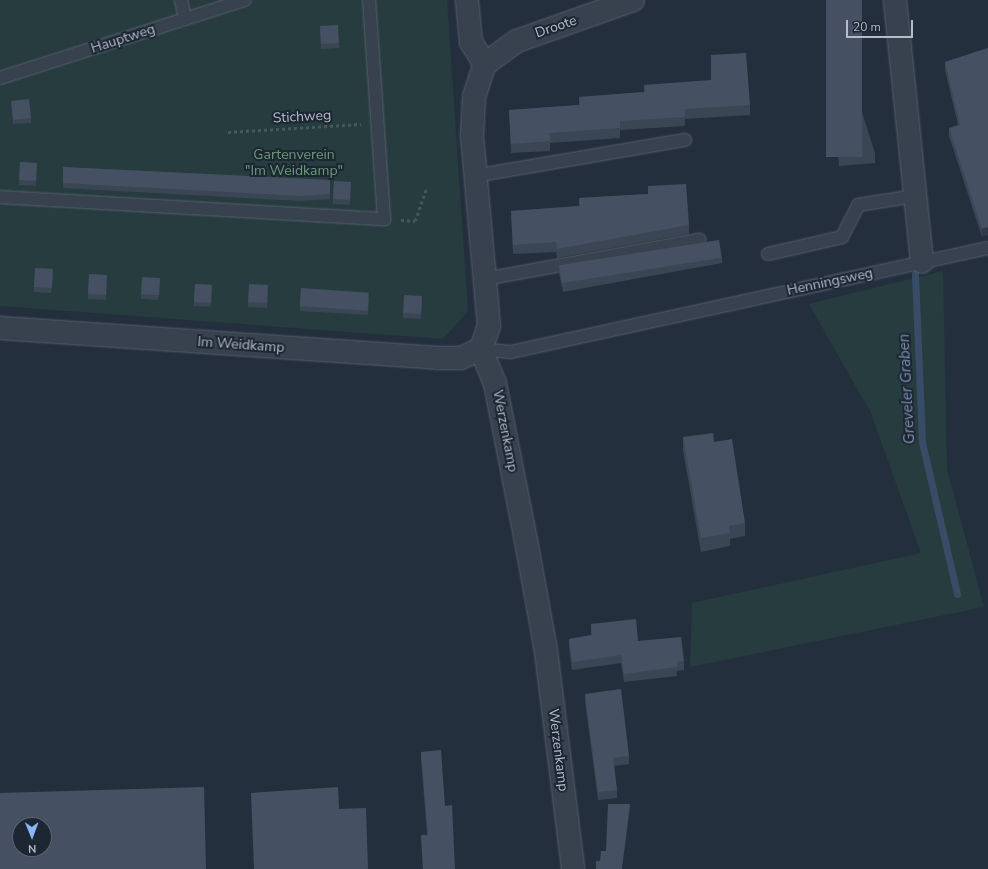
<!DOCTYPE html>
<html>
<head>
<meta charset="utf-8">
<style>
  body { margin:0 }
  #map { position:relative; width:988px; height:869px; overflow:hidden; background:#242f3e; font-family:"Nunito Sans",sans-serif }
  div>[style] { position:absolute }
  .green>* { inset:0; background:#263c3f }
  .stream>* { height:7px; margin:-3.5px; padding:0 3.5px; transform-origin:3.5px; border-radius:3.5px; background:#394c67 }
  .path>* { height:2.5px; margin-top:-1.25px; transform-origin:0; background:repeating-linear-gradient(90deg,#44595c 0 3px,transparent 0 6px) }
  .roads { filter:drop-shadow(0 0 1px #565f6c) drop-shadow(0 0 1px #565f6c) }
  .service>* { height:12px; margin:-6px; padding:0 6px; transform-origin:6px; border-radius:6px; background:#38414e }
  .minor>* { height:22px; margin:-11px; padding:0 11px; transform-origin:11px; border-radius:11px; background:#38414e }
  .tertiary>* { height:22px; margin:-11px; padding:0 11px; transform-origin:11px; border-radius:11px; background:#38414e }
  .wall>* { inset:0; background:#3b4654; transform-origin:0 0 }
  .shaded-wall>* { inset:0; background:#303945 }
  .building>* { inset:0; background:#455162; transform-origin:0 0 }
  span { translate:-50% -50%; white-space:nowrap; text-align:center; line-height:1.15; -webkit-text-stroke:4px #1d2633; paint-order:stroke }
  .street-label { font-size:14px; color:#b4bcc9 }
  .park-label { font-size:14px; color:#6b9a76 }
  .water-label { font-size:15px; color:#7c92b1; font-style:italic }
  .north { position:absolute; left:12px; top:817px; width:40px; height:40px; box-sizing:border-box; background:#1d2633; border:1px solid #59626f; border-radius:50%; rotate:179deg; font-size:11px; font-weight:700; line-height:16px; text-align:center; color:#b4bcc9 }
  .north::after { content:''; display:block; margin:auto; width:14px; height:18px; background:#8ab4f8; clip-path:polygon(50% 0,100% 100%,50% 72%,0 100%) }
  .scale { position:absolute; left:846px; top:20px; width:67px; height:18px; box-sizing:border-box; border:2px solid #b4bcc9; border-top:0; padding-left:5px; font-size:12px; line-height:14px; white-space:nowrap; color:#b4bcc9; -webkit-text-stroke:3px #1d2633; paint-order:stroke }
</style>
</head>
<body>
<div id="map">
  <div class="green">
    <i style="clip-path:polygon(0 0,447px 0,468px 311px,443px 339px,0 306px)"></i>
    <i style="clip-path:polygon(943px 271px,947px 469px,984px 607px,690px 667px,692px 603px,921px 553px,871px 413px,809px 304px)"></i>
  </div>
  <div class="stream">
    <i style="left:915px;top:274px;width:168px;rotate:87.6deg"></i>
    <i style="left:922px;top:442px;width:156px;rotate:77deg"></i>
  </div>
  <div class="path">
    <i style="left:228px;top:132px;width:133px;rotate:-3.4deg"></i>
    <i style="left:401px;top:220px;width:14px;rotate:4deg"></i>
    <i style="left:415px;top:221px;width:34px;rotate:-71deg"></i>
  </div>
  <div class="roads">
    <div class="service">
      <i style="left:181px;top:0;width:19px;rotate:78deg"></i>
      <i style="left:0;top:78px;width:257px;rotate:-17.7deg"></i>
      <i style="left:474px;top:176px;width:214px;rotate:-9.7deg"></i>
      <i style="left:0;top:197px;width:385px;rotate:3.3deg"></i>
      <i style="left:384px;top:219px;width:220px;rotate:-93.9deg"></i>
      <i style="left:768px;top:254px;width:76px;rotate:-12.9deg"></i>
      <i style="left:842px;top:237px;width:36px;rotate:-63deg"></i>
      <i style="left:858px;top:205px;width:58px;rotate:-9deg"></i>
      <i style="left:484px;top:279px;width:219px;rotate:-10.3deg"></i>
      <i style="left:481px;top:349px;width:30px;rotate:6deg"></i>
      <i style="left:511px;top:352px;width:488px;rotate:-12.3deg"></i>
    </div>
    <div class="minor">
      <i style="left:467px;top:0;width:42px;rotate:84.6deg"></i>
      <i style="left:471px;top:42px;width:26px;rotate:58deg"></i>
      <i style="left:895px;top:0;width:263px;rotate:84.1deg"></i>
      <i style="left:481px;top:349px;width:37px;rotate:68deg"></i>
      <i style="left:495px;top:383px;width:166px;rotate:78.9deg"></i>
      <i style="left:527px;top:546px;width:107px;rotate:79.7deg"></i>
      <i style="left:546px;top:651px;width:220px;rotate:82.9deg"></i>
    </div>
    <div class="tertiary">
      <i style="left:0;top:328px;width:439px;rotate:3.9deg"></i>
      <i style="left:438px;top:358px;width:23px"></i>
      <i style="left:461px;top:358px;width:22px;rotate:-24deg"></i>
      <i style="left:481px;top:349px;width:24px;rotate:-71deg"></i>
      <i style="left:489px;top:326px;width:191px;rotate:-95.1deg"></i>
      <i style="left:472px;top:136px;width:39px;rotate:-87deg"></i>
      <i style="left:474px;top:97px;width:35px;rotate:-72deg"></i>
      <i style="left:485px;top:64px;width:39px;rotate:-36deg"></i>
      <i style="left:517px;top:41px;width:123px;rotate:-19.5deg"></i>
    </div>
  </div>
  <div class="wall">
    <i style="clip-path:polygon(826px 0,875px 153px,875px 163px,839px 166px,826px 7px)"></i>
    <i style="clip-path:polygon(320px 26px,339px 43px,339px 48px,321px 49px)"></i>
    <i style="clip-path:polygon(988px 48px,982px 237px,949px 136px,949px 128px,958px 125px,945px 70px,945px 62px)"></i>
    <i style="clip-path:polygon(644px 85px,750px 105px,750px 115px,685px 119px,685px 126px,620px 130px,620px 138px,550px 143px,550px 151px,511px 153px,509px 110px,579px 105px,579px 97px,644px 92px)"></i>
    <i style="clip-path:polygon(11px 101px,31px 118px,31px 123px,13px 124px)"></i>
    <i style="left:20px;top:162px;width:17px;height:23px;rotate:3deg"></i>
    <i style="clip-path:polygon(63px 167px,330px 180px,330px 199px,300px 201px,63px 188px)"></i>
    <i style="left:334px;top:181px;width:17px;height:23px;rotate:3deg"></i>
    <i style="clip-path:polygon(648px 186px,689px 225px,689px 234px,557px 258px,556px 252px,513px 254px,511px 211px,579px 206px,579px 198px,648px 194px)"></i>
    <i style="clip-path:polygon(722px 258px,722px 263px,563px 292px,559px 273px,559px 268px)"></i>
    <i style="clip-path:polygon(53px 274px,51px 293px,34px 292px,34px 287px)"></i>
    <i style="clip-path:polygon(160px 278px,158px 300px,141px 299px,141px 294px)"></i>
    <i style="clip-path:polygon(107px 280px,106px 300px,88px 299px,88px 294px)"></i>
    <i style="left:195px;top:284px;width:17px;height:22px;rotate:3deg"></i>
    <i style="clip-path:polygon(268px 290px,267px 308px,248px 307px,248px 302px)"></i>
    <i style="clip-path:polygon(369px 298px,368px 315px,300px 311px,300px 306px)"></i>
    <i style="clip-path:polygon(422px 301px,421px 319px,403px 318px,403px 313px)"></i>
    <i style="clip-path:polygon(683px 437px,714px 442px,745px 523px,745px 536px,730px 539px,730px 546px,701px 552px,683px 450px)"></i>
    <i style="clip-path:polygon(591px 624px,638px 641px,684px 661px,684px 670px,677px 671px,677px 676px,624px 682px,621px 663px,572px 670px,569px 647px,569px 639px,591px 635px)"></i>
    <i style="clip-path:polygon(585px 694px,629px 756px,629px 764px,614px 766px,617px 790px,617px 798px,598px 800px,585px 702px)"></i>
    <i style="clip-path:polygon(421px 752px,445px 806px,455px 869px,423px 869px,421px 835px,427px 835px,421px 759px)"></i>
  </div>
  <div class="shaded-wall">
    <i style="clip-path:polygon(988px 227px,988px 235px,982px 237px,982px 229px)"></i>
    <i style="clip-path:polygon(630px 804px,630px 809px,622px 869px)"></i>
  </div>
  <div class="building">
    <i style="left:826px;top:0;width:36px;height:157px"></i>
    <i style="left:338px;top:25px;width:18px;height:18px;rotate:87deg"></i>
    <i style="clip-path:polygon(988px 48px,988px 227px,982px 229px,949px 128px,960px 125px,945px 62px)"></i>
    <i style="clip-path:polygon(746px 53px,750px 105px,685px 109px,685px 117px,620px 121px,620px 128px,549px 133px,550px 141px,511px 144px,509px 110px,580px 105px,579px 97px,645px 92px,644px 85px,711px 80px,711px 55px)"></i>
    <i style="left:29px;top:99px;width:19px;height:18px;rotate:84deg"></i>
    <i style="left:20px;top:162px;width:17px;height:18px;rotate:3deg"></i>
    <i style="clip-path:polygon(63px 167px,330px 180px,330px 194px,300px 196px,63px 183px)"></i>
    <i style="left:334px;top:181px;width:17px;height:18px;rotate:3deg"></i>
    <i style="clip-path:polygon(686px 184px,689px 225px,557px 249px,556px 242px,513px 245px,511px 211px,580px 206px,579px 198px,648px 194px,648px 186px)"></i>
    <i style="left:719px;top:240px;width:18px;height:162px;rotate:81deg"></i>
    <i style="left:35px;top:268px;width:18px;height:19px;rotate:3deg"></i>
    <i style="left:89px;top:274px;width:18px;height:20px;rotate:3deg"></i>
    <i style="left:142px;top:277px;width:18px;height:17px;rotate:3deg"></i>
    <i style="left:195px;top:284px;width:17px;height:18px;rotate:3deg"></i>
    <i style="left:249px;top:284px;width:19px;height:18px;rotate:3deg"></i>
    <i style="left:301px;top:288px;width:68px;height:18px;rotate:4deg"></i>
    <i style="left:404px;top:295px;width:18px;height:18px;rotate:3deg"></i>
    <i style="clip-path:polygon(713px 433px,714px 442px,732px 439px,745px 523px,729px 526px,730px 533px,701px 538px,683px 437px)"></i>
    <i style="clip-path:polygon(636px 619px,638px 641px,681px 637px,684px 661px,677px 662px,677px 667px,624px 674px,621px 655px,572px 662px,569px 639px,592px 635px,591px 624px)"></i>
    <i style="clip-path:polygon(621px 689px,629px 756px,613px 758px,617px 790px,598px 792px,585px 694px)"></i>
    <i style="clip-path:polygon(441px 750px,445px 806px,452px 805px,455px 869px,423px 869px,421px 835px,428px 835px,421px 752px)"></i>
    <i style="clip-path:polygon(evenodd,204px 787px,206px 869px,0 869px,0 793px,204px 787px,20px 825px,44px 825px,44px 849px,20px 849px,20px 825px)"></i>
    <i style="clip-path:polygon(338px 787px,339px 809px,366px 808px,368px 869px,254px 869px,251px 793px)"></i>
    <i style="clip-path:polygon(608px 804px,630px 804px,622px 869px,596px 869px,596px 861px,600px 861px,601px 851px,606px 851px)"></i>
  </div>
  <div class="street-label">
    <span style="left:556px;top:27px;rotate:-19deg">Droote</span>
    <span style="left:123px;top:39px;rotate:-18deg">Hauptweg</span>
    <span style="left:302px;top:117px;rotate:-3deg">Stichweg</span>
    <span style="left:830px;top:282px;rotate:-12deg">Henningsweg</span>
    <span style="left:241px;top:345px;rotate:4deg">Im Weidkamp</span>
    <span style="left:505px;top:431px;rotate:79deg">Werzenkamp</span>
    <span style="left:558px;top:750px;rotate:83deg">Werzenkamp</span>
  </div>
  <div class="park-label">
    <span style="left:294px;top:163px">Gartenverein<br>"Im Weidkamp"</span>
  </div>
  <div class="water-label">
    <span style="left:907px;top:389px;rotate:-93deg">Greveler Graben</span>
  </div>
  <div class="north">N</div>
  <div class="scale">20 m</div>
</div>
</body>
</html>
